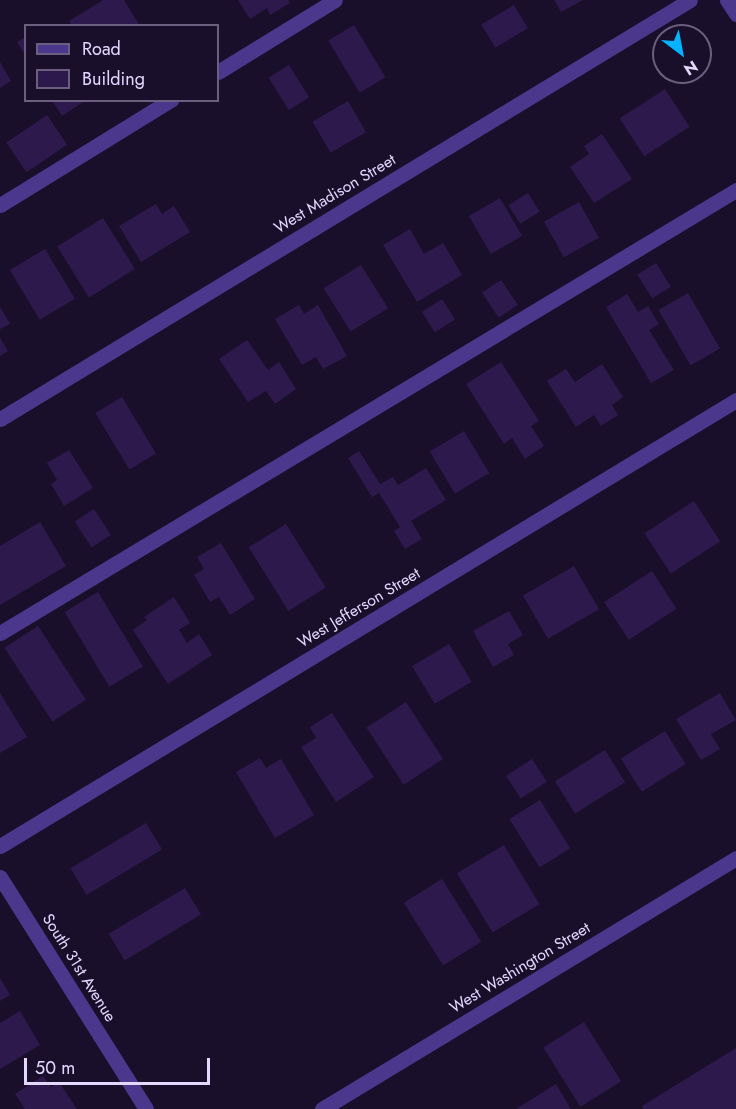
<!DOCTYPE html>
<html>
<head>
<meta charset="utf-8">
<style>
  body { margin:0 }
  #map { position:relative; width:736px; height:1109px; overflow:hidden; background:#190f2a; font-family:Jost,sans-serif }
  div>[style] { position:absolute }
  .building>* { inset:0; background:#2e194d; transform-origin:0 0 }
  .minor>* { height:15px; margin:-7.5px; padding:0 7.5px; transform-origin:7.5px; border-radius:7.5px; background:#4b378c }
  span { translate:-50% -50%; white-space:nowrap; text-align:center; line-height:1.15; -webkit-text-stroke:4.5px #190f2a; paint-order:stroke }
  .street-label { font-size:16px; color:#e4d8ff }
  .legend { position:absolute; left:24px; top:24px; width:195px; height:78px; box-sizing:border-box; background:#190f2a; border:2px solid #6a5f7f; margin:0; padding:8px 10px; list-style:none; font-size:18px; color:#e4d8ff }
  .legend li { display:flex; align-items:center; gap:12px; height:30px }
  .legend b { width:30px; border:2px solid #6a5f7f }
  .north { position:absolute; left:652px; top:24px; width:60px; height:60px; box-sizing:border-box; background:#190f2a; border:2px solid #6a5f7f; border-radius:50%; rotate:148deg; font-size:16px; font-weight:700; line-height:24px; text-align:center; color:#e4d8ff }
  .north::after { content:''; display:block; margin:auto; width:21px; height:27px; background:#04b3ff; clip-path:polygon(50% 0,100% 100%,50% 72%,0 100%) }
  .scale { position:absolute; left:24px; top:1058px; width:186px; height:27px; box-sizing:border-box; border:3px solid #e4d8ff; border-top:0; padding-left:8px; font-size:18px; line-height:21px; white-space:nowrap; color:#e4d8ff; -webkit-text-stroke:4px #190f2a; paint-order:stroke }
</style>
</head>
<body>
<div id="map">
  <div class="building">
    <i style="clip-path:polygon(103px 0,124px 0,140px 26px,72px 26px,69px 21px)"></i>
    <i style="clip-path:polygon(238px 0,288px 0,290px 3px,270px 15px,267px 8px,250px 19px)"></i>
    <i style="clip-path:polygon(554px 0,583px 0,561px 12px)"></i>
    <i style="left:514px;top:5px;width:27px;height:38px;rotate:59deg"></i>
    <i style="left:354px;top:25px;width:61px;height:30px;rotate:59deg"></i>
    <i style="clip-path:polygon(26px 37px,26px 56px,17px 42px)"></i>
    <i style="clip-path:polygon(0 62px,11px 81px,0 88px)"></i>
    <i style="left:289px;top:65px;width:38px;height:24px;rotate:58deg"></i>
    <i style="left:665px;top:89px;width:45px;height:54px;rotate:57deg"></i>
    <i style="clip-path:polygon(52px 100px,86px 100px,62px 116px)"></i>
    <i style="left:348px;top:101px;width:36px;height:41px;rotate:60deg"></i>
    <i style="left:47px;top:115px;width:36px;height:49px;rotate:56deg"></i>
    <i style="clip-path:polygon(602px 134px,632px 179px,594px 203px,570px 167px,589px 154px,584px 146px)"></i>
    <i style="left:528px;top:193px;width:22px;height:23px;rotate:58deg"></i>
    <i style="left:500px;top:198px;width:44px;height:36px;rotate:60deg"></i>
    <i style="left:579px;top:202px;width:41px;height:40px;rotate:61deg"></i>
    <i style="clip-path:polygon(156px 204px,162px 214px,174px 206px,190px 232px,141px 262px,119px 226px)"></i>
    <i style="left:103px;top:218px;width:60px;height:54px;rotate:58deg"></i>
    <i style="clip-path:polygon(410px 229px,424px 254px,443px 243px,462px 275px,417px 302px,383px 245px)"></i>
    <i style="left:45px;top:249px;width:58px;height:41px;rotate:59deg"></i>
    <i style="left:656px;top:263px;width:28px;height:22px;rotate:58deg"></i>
    <i style="left:361px;top:265px;width:51px;height:44px;rotate:58deg"></i>
    <i style="left:501px;top:280px;width:30px;height:23px;rotate:56deg"></i>
    <i style="left:688px;top:293px;width:64px;height:34px;rotate:60deg"></i>
    <i style="clip-path:polygon(627px 294px,638px 312px,648px 306px,659px 324px,649px 330px,674px 370px,651px 383px,606px 307px)"></i>
    <i style="left:442px;top:299px;width:24px;height:24px;rotate:57deg"></i>
    <i style="clip-path:polygon(299px 305px,304px 314px,318px 305px,347px 356px,323px 369px,316px 357px,302px 365px,275px 319px)"></i>
    <i style="clip-path:polygon(0 307px,10px 324px,0 329px)"></i>
    <i style="clip-path:polygon(0 338px,8px 351px,0 356px)"></i>
    <i style="clip-path:polygon(247px 340px,268px 370px,279px 362px,296px 389px,275px 404px,266px 391px,248px 402px,219px 359px)"></i>
    <i style="clip-path:polygon(501px 362px,539px 421px,531px 426px,544px 446px,525px 459px,512px 438px,504px 444px,466px 384px)"></i>
    <i style="clip-path:polygon(602px 364px,623px 397px,612px 405px,618px 415px,601px 426px,594px 415px,576px 427px,547px 381px,566px 369px,575px 382px)"></i>
    <i style="left:122px;top:397px;width:66px;height:31px;rotate:59deg"></i>
    <i style="left:464px;top:431px;width:49px;height:40px;rotate:59deg"></i>
    <i style="clip-path:polygon(69px 450px,93px 488px,64px 506px,51px 484px,57px 480px,47px 463px)"></i>
    <i style="clip-path:polygon(359px 451px,380px 484px,393px 477px,398px 485px,426px 468px,446px 500px,411px 521px,422px 539px,405px 549px,394px 531px,400px 527px,379px 493px,372px 497px,348px 458px)"></i>
    <i style="left:694px;top:501px;width:48px;height:59px;rotate:57deg"></i>
    <i style="left:94px;top:509px;width:31px;height:23px;rotate:57deg"></i>
    <i style="clip-path:polygon(40px 522px,66px 566px,0 605px,0 546px)"></i>
    <i style="left:286px;top:524px;width:75px;height:44px;rotate:58deg"></i>
    <i style="clip-path:polygon(221px 543px,255px 599px,230px 615px,219px 597px,210px 602px,194px 575px,204px 569px,197px 557px)"></i>
    <i style="left:574px;top:566px;width:50px;height:59px;rotate:60deg"></i>
    <i style="left:652px;top:571px;width:45px;height:57px;rotate:57deg"></i>
    <i style="left:98px;top:592px;width:87px;height:39px;rotate:59deg"></i>
    <i style="clip-path:polygon(174px 597px,190px 623px,179px 630px,187px 643px,199px 634px,212px 655px,168px 684px,133px 630px,147px 620px,144px 617px)"></i>
    <i style="clip-path:polygon(509px 611px,523px 635px,508px 644px,514px 655px,493px 667px,473px 631px)"></i>
    <i style="left:38px;top:626px;width:88px;height:40px;rotate:57deg"></i>
    <i style="left:449px;top:644px;width:44px;height:43px;rotate:59deg"></i>
    <i style="clip-path:polygon(0 693px,27px 737px,0 753px)"></i>
    <i style="clip-path:polygon(720px 693px,736px 720px,711px 734px,720px 749px,701px 760px,676px 719px)"></i>
    <i style="left:406px;top:702px;width:68px;height:47px;rotate:57deg"></i>
    <i style="clip-path:polygon(332px 713px,374px 777px,336px 802px,301px 747px,316px 738px,310px 727px)"></i>
    <i style="left:665px;top:731px;width:39px;height:52px;rotate:58deg"></i>
    <i style="left:605px;top:750px;width:38px;height:59px;rotate:58deg"></i>
    <i style="clip-path:polygon(260px 758px,266px 768px,281px 759px,314px 815px,275px 838px,236px 772px)"></i>
    <i style="left:532px;top:759px;width:27px;height:31px;rotate:57deg"></i>
    <i style="left:540px;top:800px;width:57px;height:36px;rotate:58deg"></i>
    <i style="left:146px;top:823px;width:31px;height:88px;rotate:59deg"></i>
    <i style="left:504px;top:845px;width:69px;height:55px;rotate:59deg"></i>
    <i style="left:442px;top:879px;width:74px;height:45px;rotate:58deg"></i>
    <i style="left:185px;top:888px;width:31px;height:89px;rotate:59deg"></i>
    <i style="clip-path:polygon(0 978px,10px 995px,0 1001px)"></i>
    <i style="clip-path:polygon(20px 1011px,40px 1045px,0 1069px,0 1023px)"></i>
    <i style="left:584px;top:1022px;width:70px;height:48px;rotate:58deg"></i>
    <i style="clip-path:polygon(736px 1048px,736px 1109px,643px 1109px,642px 1106px)"></i>
    <i style="clip-path:polygon(43px 1076px,51px 1087px,59px 1082px,77px 1109px,25px 1109px,15px 1094px)"></i>
    <i style="clip-path:polygon(556px 1084px,571px 1109px,516px 1109px)"></i>
  </div>
  <div class="minor">
    <i style="left:727px;top:0;width:17px;rotate:57deg"></i>
    <i style="left:218px;top:72px;width:137px;rotate:-31.6deg"></i>
    <i style="left:0;top:205px;width:201px;rotate:-31.6deg"></i>
    <i style="left:0;top:419px;width:807px;rotate:-31.27deg"></i>
    <i style="left:0;top:633px;width:859px;rotate:-31.04deg"></i>
    <i style="left:0;top:846px;width:861px;rotate:-31.21deg"></i>
    <i style="left:0;top:877px;width:274px;rotate:57.8deg"></i>
    <i style="left:322px;top:1109px;width:484px;rotate:-31.2deg"></i>
  </div>
  <div class="street-label">
    <span style="left:335px;top:194px;rotate:-31deg">West Madison Street</span>
    <span style="left:359px;top:608px;rotate:-31deg">West Jefferson Street</span>
    <span style="left:79px;top:968px;rotate:58deg">South 31st Avenue</span>
    <span style="left:520px;top:968px;rotate:-31deg">West Washington Street</span>
  </div>
  <ul class="legend">
  <li><b style="height:8px;background:#4b378c"></b>Road</li>
  <li><b style="height:16px;background:#2e194d"></b>Building</li>
  </ul>
  <div class="north">N</div>
  <div class="scale">50 m</div>
</div>
</body>
</html>
